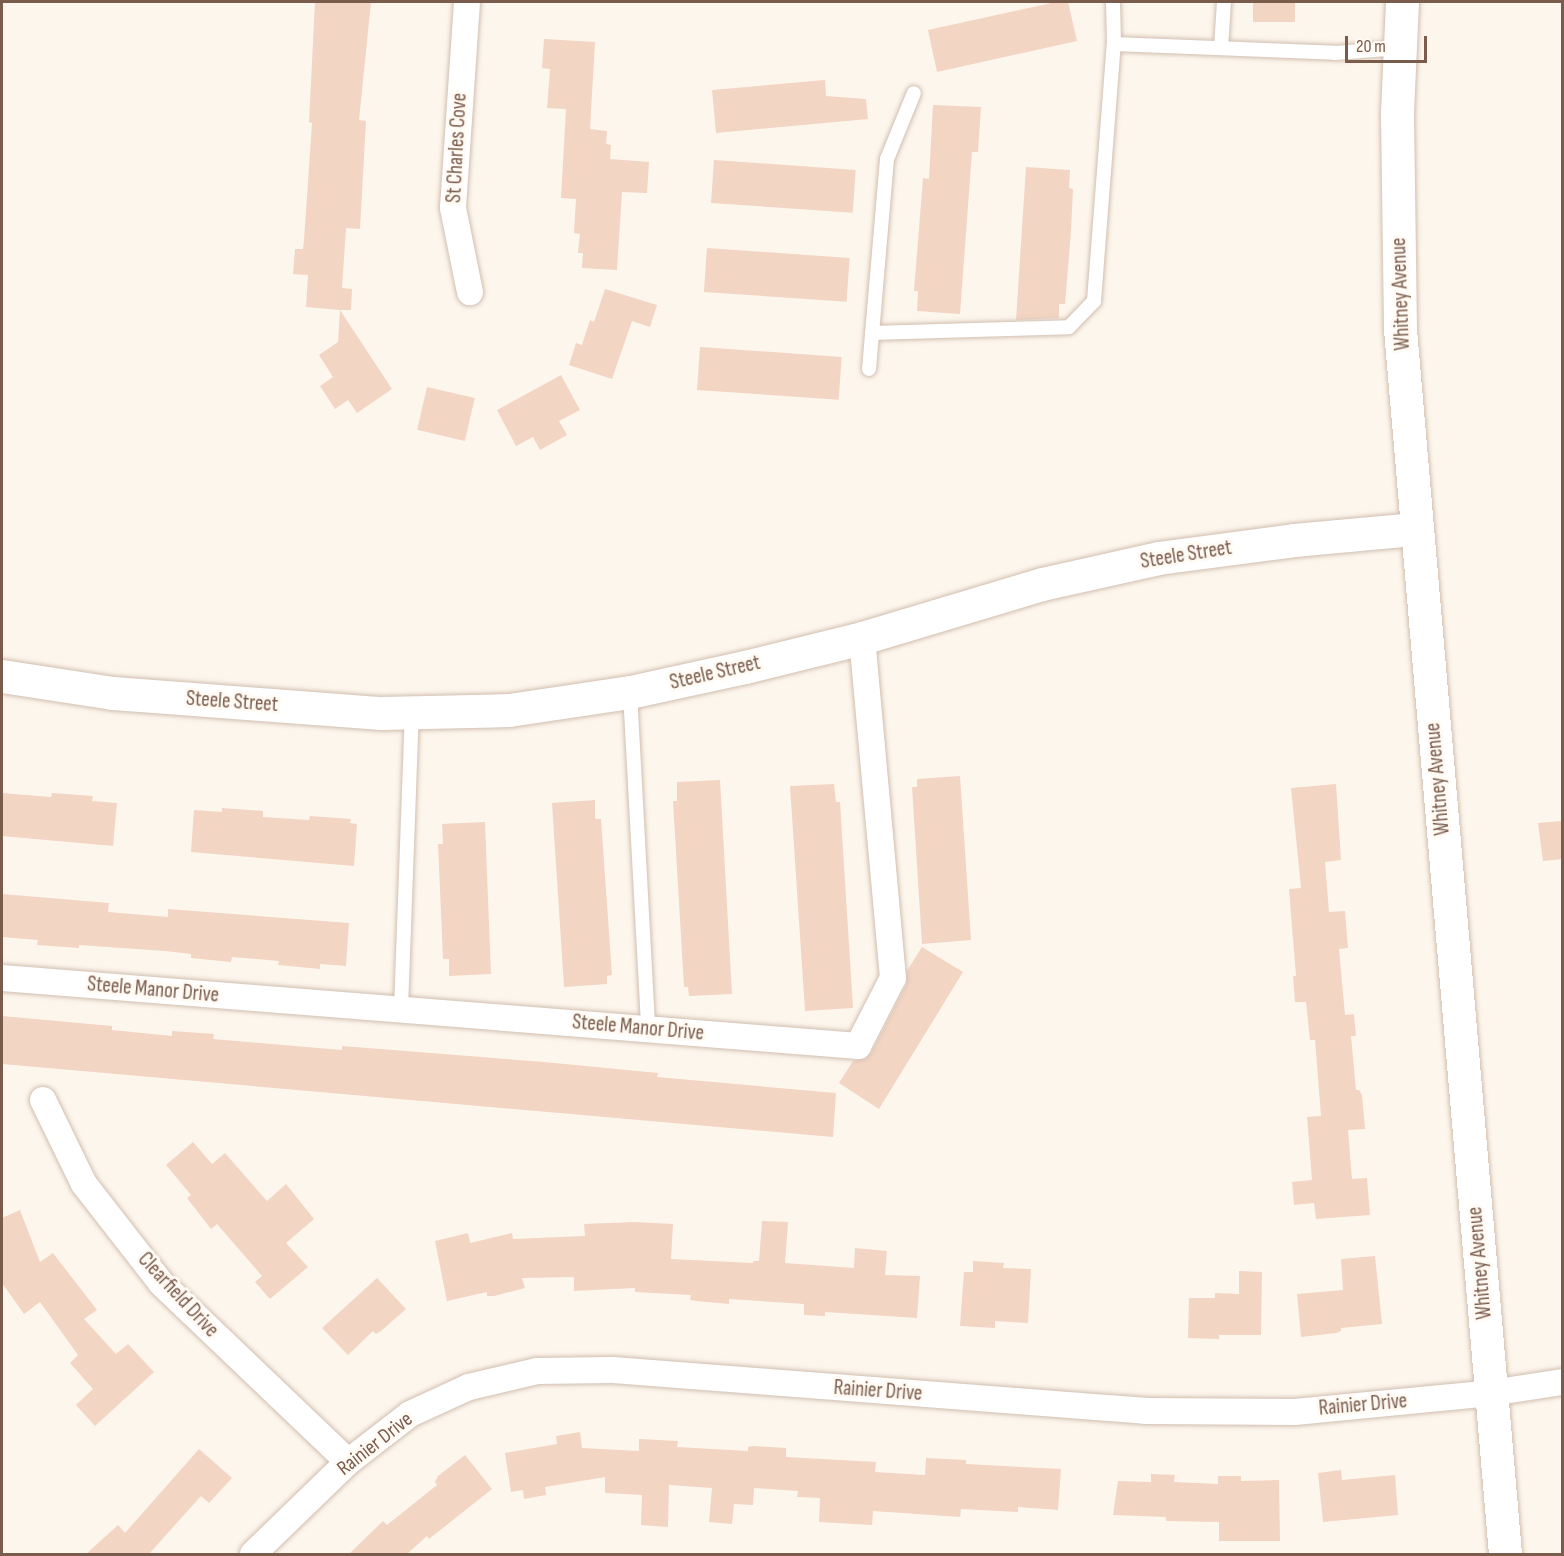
<!DOCTYPE html>
<html>
<head>
<meta charset="utf-8">
<style>
  body { margin:0 }
  #map { position:relative; width:1564px; height:1556px; overflow:hidden; background:#fdf6ec; font-family:"Sofia Sans Condensed",sans-serif }
  div>[style] { position:absolute }
  .building>* { inset:0; background:#f3d5c3; transform-origin:0 0 }
  .roads { filter:drop-shadow(0 0 2px #d1beb0) drop-shadow(0 0 2px #d1beb0) }
  .service>* { height:14px; margin:-7px; padding:0 7px; transform-origin:7px; border-radius:7px; background:#fff }
  .minor>* { height:26px; margin:-13px; padding:0 13px; transform-origin:13px; border-radius:13px; background:#fff }
  .tertiary>* { height:33px; margin:-16.5px; padding:0 16.5px; transform-origin:16.5px; border-radius:16.5px; background:#fff }
  .secondary>* { height:33px; margin:-16.5px; padding:0 16.5px; transform-origin:16.5px; border-radius:16.5px; background:#fff }
  span { translate:-50% -50%; white-space:nowrap; text-align:center; line-height:1.15; -webkit-text-stroke:6px #fffaf3; paint-order:stroke }
  .street-label { font-size:21px; color:#7a5c4d }
  .frame { position:absolute; inset:0; border:3px solid #7a5c4d; pointer-events:none }
  .scale { position:absolute; left:1345px; top:36px; width:82px; height:27px; box-sizing:border-box; border:3px solid #7a5c4d; border-top:0; padding-left:8px; font-size:18px; line-height:21px; white-space:nowrap; color:#7a5c4d; -webkit-text-stroke:4px #fffaf3; paint-order:stroke }
</style>
</head>
<body>
<div id="map">
  <div class="building">
    <i style="clip-path:polygon(315px 2px,371px 2px,359px 120px,366px 121px,360px 229px,346px 228px,342px 288px,352px 289px,351px 310px,340px 310px,392px 389px,357px 413px,348px 400px,335px 409px,320px 386px,333px 377px,319px 355px,338px 342px,340px 310px,306px 307px,308px 275px,293px 274px,295px 249px,303px 249px,304px 240px,312px 123px,309px 122px)"></i>
    <i style="clip-path:polygon(1056px 2px,1068px 2px,1077px 41px,937px 72px,928px 30px)"></i>
    <i style="left:1253px;top:2px;width:42px;height:20px"></i>
    <i style="clip-path:polygon(544px 39px,595px 42px,590px 129px,607px 131px,606px 144px,611px 145px,610px 159px,649px 162px,647px 193px,622px 192px,617px 270px,582px 268px,583px 253px,578px 253px,580px 234px,574px 233px,576px 199px,561px 198px,566px 109px,547px 108px,550px 69px,542px 68px)"></i>
    <i style="clip-path:polygon(825px 80px,826px 96px,866px 99px,868px 119px,716px 133px,712px 90px)"></i>
    <i style="clip-path:polygon(933px 105px,981px 107px,978px 152px,972px 152px,960px 314px,917px 311px,918px 291px,914px 291px,923px 178px,929px 179px)"></i>
    <i style="left:714px;top:160px;width:142px;height:43px;rotate:4deg"></i>
    <i style="clip-path:polygon(1026px 167px,1070px 170px,1069px 188px,1073px 189px,1071px 231px,1065px 304px,1059px 304px,1059px 318px,1016px 320px)"></i>
    <i style="left:707px;top:248px;width:143px;height:44px;rotate:4deg"></i>
    <i style="clip-path:polygon(605px 289px,657px 305px,650px 327px,632px 321px,612px 379px,569px 365px,576px 343px,582px 345px,590px 320px,594px 322px)"></i>
    <i style="left:700px;top:347px;width:142px;height:43px;rotate:4deg"></i>
    <i style="clip-path:polygon(561px 375px,580px 410px,559px 421px,567px 435px,540px 450px,533px 437px,516px 446px,497px 410px)"></i>
    <i style="left:427px;top:387px;width:49px;height:44px;rotate:13deg"></i>
    <i style="clip-path:polygon(960px 776px,971px 940px,922px 944px,912px 787px,917px 787px,917px 779px)"></i>
    <i style="clip-path:polygon(720px 780px,732px 994px,689px 996px,688px 987px,684px 987px,673px 801px,677px 801px,677px 782px)"></i>
    <i style="clip-path:polygon(834px 784px,836px 802px,840px 802px,853px 1008px,805px 1011px,790px 786px)"></i>
    <i style="clip-path:polygon(1336px 784px,1341px 860px,1325px 862px,1329px 912px,1345px 911px,1348px 948px,1339px 949px,1345px 1015px,1354px 1014px,1356px 1036px,1351px 1036px,1356px 1090px,1359px 1090px,1362px 1095px,1365px 1129px,1348px 1130px,1352px 1179px,1367px 1178px,1370px 1215px,1316px 1219px,1314px 1203px,1294px 1205px,1292px 1182px,1312px 1180px,1307px 1117px,1321px 1116px,1315px 1040px,1310px 1040px,1306px 1002px,1295px 1002px,1293px 976px,1296px 976px,1289px 889px,1301px 888px,1291px 788px)"></i>
    <i style="clip-path:polygon(2px 793px,51px 797px,52px 793px,93px 796px,92px 801px,117px 803px,113px 846px,2px 836px)"></i>
    <i style="clip-path:polygon(595px 800px,595px 819px,601px 819px,612px 975px,607px 976px,607px 984px,564px 987px,552px 803px)"></i>
    <i style="clip-path:polygon(222px 808px,263px 811px,263px 817px,309px 820px,310px 816px,351px 819px,350px 823px,357px 824px,354px 866px,191px 852px,194px 810px,222px 812px)"></i>
    <i style="clip-path:polygon(1563px 821px,1563px 859px,1543px 861px,1538px 823px)"></i>
    <i style="clip-path:polygon(485px 822px,491px 974px,449px 976px,449px 959px,443px 959px,438px 844px,443px 844px,442px 824px)"></i>
    <i style="clip-path:polygon(2px 894px,109px 903px,108px 912px,168px 917px,168px 909px,349px 923px,346px 966px,320px 964px,320px 969px,278px 965px,279px 961px,232px 957px,231px 962px,191px 958px,191px 954px,165px 951px,79px 945px,79px 948px,37px 945px,38px 940px,2px 937px)"></i>
    <i style="clip-path:polygon(922px 947px,963px 972px,879px 1109px,839px 1083px,853px 1061px,865px 1059px,871px 1053px,906px 985px,907px 971px)"></i>
    <i style="clip-path:polygon(2px 1016px,112px 1026px,112px 1030px,172px 1036px,172px 1031px,214px 1034px,213px 1039px,342px 1050px,342px 1046px,544px 1062px,658px 1073px,657px 1077px,836px 1093px,833px 1137px,2px 1064px)"></i>
    <i style="clip-path:polygon(193px 1142px,212px 1164px,225px 1153px,267px 1201px,286px 1184px,314px 1219px,286px 1243px,308px 1267px,270px 1299px,255px 1282px,262px 1276px,217px 1224px,211px 1229px,187px 1198px,191px 1195px,166px 1165px)"></i>
    <i style="clip-path:polygon(20px 1210px,40px 1262px,53px 1253px,97px 1310px,84px 1319px,116px 1354px,128px 1344px,154px 1372px,95px 1426px,76px 1405px,93px 1389px,70px 1363px,78px 1355px,40px 1302px,24px 1314px,2px 1283px,2px 1218px)"></i>
    <i style="clip-path:polygon(762px 1221px,788px 1222px,785px 1263px,854px 1268px,855px 1248px,887px 1251px,885px 1275px,920px 1276px,917px 1318px,825px 1312px,825px 1316px,804px 1315px,804px 1304px,729px 1299px,729px 1304px,696px 1301px,690px 1300px,691px 1295px,635px 1292px,635px 1288px,574px 1291px,574px 1277px,522px 1278px,525px 1288px,494px 1296px,487px 1296px,487px 1292px,447px 1301px,435px 1241px,468px 1233px,470px 1243px,512px 1233px,513px 1239px,585px 1236px,584px 1224px,635px 1222px,673px 1224px,671px 1259px,753px 1263px,753px 1261px,759px 1261px)"></i>
    <i style="clip-path:polygon(1375px 1256px,1382px 1324px,1341px 1328px,1341px 1331px,1336px 1333px,1301px 1337px,1297px 1294px,1343px 1290px,1341px 1259px)"></i>
    <i style="clip-path:polygon(973px 1261px,1004px 1263px,1003px 1268px,1031px 1269px,1028px 1323px,995px 1321px,995px 1328px,960px 1326px,964px 1272px,973px 1272px)"></i>
    <i style="clip-path:polygon(1239px 1271px,1262px 1272px,1261px 1335px,1219px 1335px,1219px 1339px,1188px 1338px,1189px 1298px,1215px 1298px,1215px 1293px,1239px 1294px)"></i>
    <i style="clip-path:polygon(377px 1278px,406px 1309px,381px 1331px,376px 1334px,373px 1331px,348px 1355px,322px 1328px)"></i>
    <i style="clip-path:polygon(580px 1432px,582px 1448px,639px 1451px,639px 1439px,678px 1441px,677px 1447px,748px 1451px,748px 1447px,753px 1446px,786px 1448px,786px 1457px,876px 1462px,875px 1472px,925px 1475px,926px 1458px,966px 1460px,966px 1464px,1061px 1469px,1058px 1510px,1018px 1507px,1018px 1512px,961px 1509px,960px 1517px,873px 1511px,872px 1525px,819px 1522px,820px 1498px,797px 1497px,798px 1491px,754px 1488px,753px 1505px,734px 1504px,732px 1524px,709px 1522px,712px 1488px,669px 1485px,668px 1527px,641px 1525px,642px 1495px,605px 1493px,605px 1477px,545px 1487px,546px 1495px,524px 1499px,523px 1490px,511px 1492px,505px 1453px,557px 1444px,556px 1436px)"></i>
    <i style="clip-path:polygon(199px 1449px,232px 1478px,209px 1503px,201px 1496px,149px 1554px,86px 1554px,118px 1525px,125px 1533px)"></i>
    <i style="clip-path:polygon(465px 1455px,492px 1489px,429px 1539px,427px 1536px,407px 1554px,349px 1554px,383px 1521px,387px 1525px,437px 1485px,435px 1482px,438px 1476px)"></i>
    <i style="clip-path:polygon(1341px 1470px,1342px 1480px,1395px 1475px,1398px 1515px,1323px 1522px,1318px 1473px)"></i>
    <i style="clip-path:polygon(1151px 1474px,1175px 1475px,1174px 1482px,1218px 1484px,1218px 1476px,1241px 1476px,1241px 1481px,1279px 1480px,1280px 1541px,1219px 1541px,1219px 1522px,1166px 1521px,1166px 1517px,1113px 1515px,1118px 1481px,1151px 1482px)"></i>
  </div>
  <div class="roads">
    <div class="service">
      <i style="left:1113px;top:2px;width:42px;rotate:88.6deg"></i>
      <i style="left:1114px;top:44px;width:221px;rotate:2.3deg"></i>
      <i style="left:1335px;top:53px;width:65px;rotate:-4.4deg"></i>
      <i style="left:1221px;top:48px;width:46px;rotate:-86.3deg"></i>
      <i style="left:872px;top:333px;width:197px;rotate:-1.7deg"></i>
      <i style="left:1069px;top:327px;width:36px;rotate:-46deg"></i>
      <i style="left:1094px;top:301px;width:258px;rotate:-85.6deg"></i>
      <i style="left:869px;top:369px;width:211px;rotate:-85.1deg"></i>
      <i style="left:887px;top:159px;width:71px;rotate:-67.8deg"></i>
      <i style="left:630px;top:692px;width:337px;rotate:86.9deg"></i>
      <i style="left:401px;top:1009px;width:296px;rotate:-87.9deg"></i>
    </div>
    <div class="minor">
      <i style="left:467px;top:2px;width:206px;rotate:93.9deg"></i>
      <i style="left:453px;top:208px;width:86px;rotate:78.6deg"></i>
      <i style="left:2px;top:978px;width:859px;rotate:4.54deg"></i>
      <i style="left:858px;top:1046px;width:76px;rotate:-62.8deg"></i>
      <i style="left:893px;top:978px;width:341px;rotate:-95.2deg"></i>
      <i style="left:43px;top:1100px;width:93px;rotate:64deg"></i>
      <i style="left:84px;top:1184px;width:125px;rotate:52.1deg"></i>
      <i style="left:161px;top:1283px;width:259px;rotate:43.7deg"></i>
      <i style="left:253px;top:1554px;width:132px;rotate:-44.1deg"></i>
      <i style="left:348px;top:1462px;width:78px;rotate:-37.7deg"></i>
      <i style="left:410px;top:1414px;width:65px;rotate:-24.6deg"></i>
      <i style="left:469px;top:1387px;width:70px;rotate:-13.2deg"></i>
      <i style="left:537px;top:1371px;width:76px;rotate:-0.8deg"></i>
      <i style="left:613px;top:1370px;width:536px;rotate:4.39deg"></i>
      <i style="left:1147px;top:1411px;width:148px;rotate:0.4deg"></i>
      <i style="left:1295px;top:1412px;width:197px;rotate:-5.5deg"></i>
      <i style="left:1491px;top:1393px;width:72px;rotate:-8.8deg"></i>
    </div>
    <div class="tertiary">
      <i style="left:2px;top:676px;width:112px;rotate:8.7deg"></i>
      <i style="left:113px;top:693px;width:269px;rotate:4.3deg"></i>
      <i style="left:381px;top:713px;width:128px;rotate:-1.3deg"></i>
      <i style="left:509px;top:710px;width:122px;rotate:-8.5deg"></i>
      <i style="left:630px;top:692px;width:118px;rotate:-12.3deg"></i>
      <i style="left:745px;top:667px;width:121px;rotate:-13.9deg"></i>
      <i style="left:862px;top:638px;width:188px;rotate:-16.7deg"></i>
      <i style="left:1042px;top:584px;width:119px;rotate:-12.6deg"></i>
      <i style="left:1158px;top:558px;width:137px;rotate:-7.5deg"></i>
      <i style="left:1294px;top:540px;width:122px;rotate:-5.2deg"></i>
    </div>
    <div class="secondary">
      <i style="left:1402px;top:2px;width:112px;rotate:92.6deg"></i>
      <i style="left:1397px;top:114px;width:215px;rotate:89.2deg"></i>
      <i style="left:1400px;top:329px;width:1229px;rotate:85.1deg"></i>
    </div>
  </div>
  <div class="street-label">
    <span style="left:457px;top:148px;rotate:-87deg">St Charles Cove</span>
    <span style="left:1401px;top:294px;rotate:-92deg">Whitney Avenue</span>
    <span style="left:1186px;top:555px;rotate:-9deg">Steele Street</span>
    <span style="left:715px;top:673px;rotate:-13deg">Steele Street</span>
    <span style="left:232px;top:702px;rotate:4deg">Steele Street</span>
    <span style="left:1438px;top:779px;rotate:-95deg">Whitney Avenue</span>
    <span style="left:153px;top:990px;rotate:5deg">Steele Manor Drive</span>
    <span style="left:638px;top:1028px;rotate:5deg">Steele Manor Drive</span>
    <span style="left:1480px;top:1263px;rotate:-95deg">Whitney Avenue</span>
    <span style="left:178px;top:1295px;rotate:47deg">Clearfield Drive</span>
    <span style="left:878px;top:1391px;rotate:4deg">Rainier Drive</span>
    <span style="left:1363px;top:1405px;rotate:-5deg">Rainier Drive</span>
    <span style="left:375px;top:1444px;rotate:-38deg">Rainier Drive</span>
  </div>
  <div class="frame"></div>
  <div class="scale">20 m</div>
</div>
</body>
</html>
